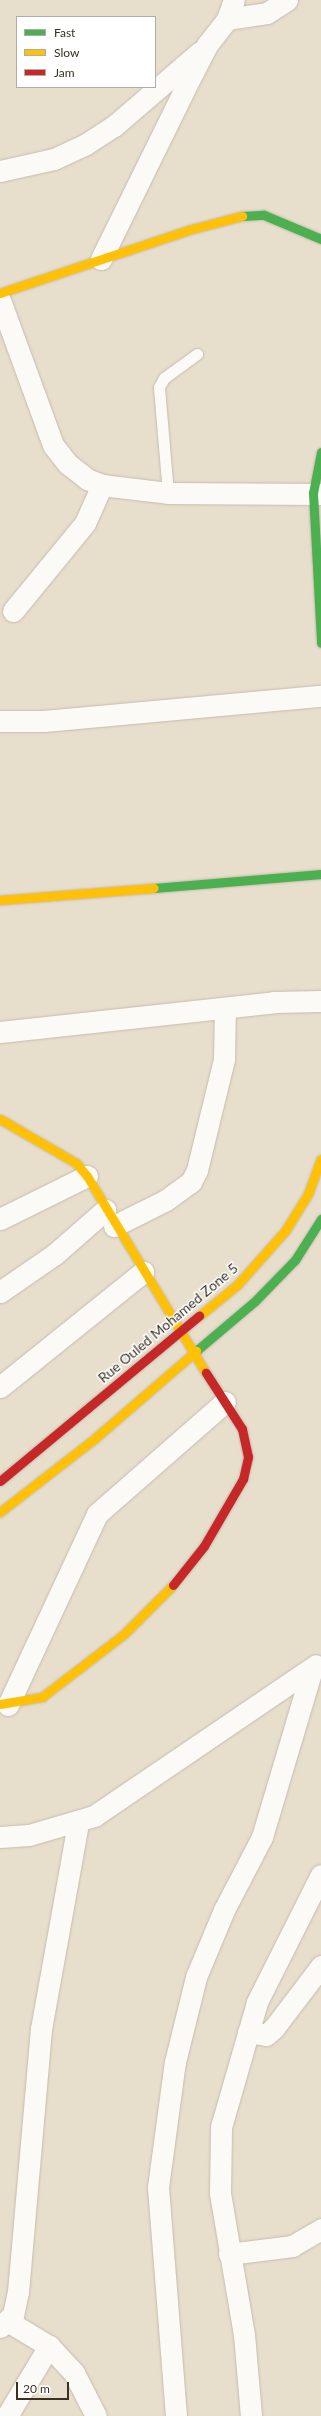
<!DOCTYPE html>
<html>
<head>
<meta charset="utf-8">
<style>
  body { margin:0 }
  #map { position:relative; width:321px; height:2416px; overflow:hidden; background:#e8decc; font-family:Lato,sans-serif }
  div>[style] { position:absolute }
  .roads { filter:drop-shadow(0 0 1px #c4bcaf) drop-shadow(0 0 1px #c4bcaf) }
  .lane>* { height:11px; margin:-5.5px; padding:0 5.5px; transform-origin:5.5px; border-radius:5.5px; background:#fcfaf7 }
  .street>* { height:21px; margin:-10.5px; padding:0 10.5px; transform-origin:10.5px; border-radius:10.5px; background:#fcfaf7 }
  .fast>* { height:9px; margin:-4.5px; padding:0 4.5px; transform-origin:4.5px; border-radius:4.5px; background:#4caf50 }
  .slow>* { height:9px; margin:-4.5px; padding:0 4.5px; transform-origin:4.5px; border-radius:4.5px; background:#ffc107 }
  .jam>* { height:9px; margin:-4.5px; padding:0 4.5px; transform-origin:4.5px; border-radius:4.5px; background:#c62828 }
  span { translate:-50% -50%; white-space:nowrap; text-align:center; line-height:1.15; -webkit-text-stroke:3px #fff; paint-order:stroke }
  .street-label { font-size:14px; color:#383124 }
  .legend { position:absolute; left:16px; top:16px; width:140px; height:72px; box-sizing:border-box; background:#fff; border:1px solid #afada7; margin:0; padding:5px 7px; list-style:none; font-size:12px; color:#383124 }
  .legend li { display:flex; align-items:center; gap:8px; height:20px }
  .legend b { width:20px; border:1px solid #afada7 }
  .scale { position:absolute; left:16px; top:2382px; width:53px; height:18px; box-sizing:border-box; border:2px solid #383124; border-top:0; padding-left:5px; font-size:12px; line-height:14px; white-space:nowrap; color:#383124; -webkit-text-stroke:3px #fff; paint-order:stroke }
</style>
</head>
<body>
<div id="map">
  <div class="roads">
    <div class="lane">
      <i style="left:168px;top:493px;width:106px;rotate:-94.9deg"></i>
      <i style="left:159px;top:387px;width:10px;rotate:-61deg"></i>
      <i style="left:164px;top:378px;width:41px;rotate:-36deg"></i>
    </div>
    <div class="street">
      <i style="left:227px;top:19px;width:40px;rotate:-8.5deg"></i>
      <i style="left:267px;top:13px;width:24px;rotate:-33deg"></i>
      <i style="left:0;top:171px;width:55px;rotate:-12.5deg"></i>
      <i style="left:54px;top:159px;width:35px;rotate:-25deg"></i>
      <i style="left:86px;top:144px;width:33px;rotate:-33deg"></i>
      <i style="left:114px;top:126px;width:113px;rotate:-40.7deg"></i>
      <i style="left:101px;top:259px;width:188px;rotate:-63.8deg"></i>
      <i style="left:184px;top:90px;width:51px;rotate:-62.9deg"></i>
      <i style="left:207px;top:45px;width:33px;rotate:-52deg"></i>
      <i style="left:227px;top:19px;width:20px;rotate:-70deg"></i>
      <i style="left:0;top:300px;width:154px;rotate:69.9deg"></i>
      <i style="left:53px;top:445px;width:24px;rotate:52deg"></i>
      <i style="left:68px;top:464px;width:24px;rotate:38deg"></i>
      <i style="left:87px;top:479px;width:16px;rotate:22deg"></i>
      <i style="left:102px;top:485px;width:66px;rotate:6.9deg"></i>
      <i style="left:168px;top:493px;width:153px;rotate:0.4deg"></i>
      <i style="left:13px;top:611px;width:114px;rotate:-50.7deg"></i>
      <i style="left:85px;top:523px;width:42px;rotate:-65.9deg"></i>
      <i style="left:0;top:721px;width:44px"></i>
      <i style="left:44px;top:721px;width:278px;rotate:-5.2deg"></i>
      <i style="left:0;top:1032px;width:276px;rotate:-6.2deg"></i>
      <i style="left:274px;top:1002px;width:47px;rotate:-1.2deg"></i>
      <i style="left:0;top:1219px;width:97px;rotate:-26.3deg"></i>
      <i style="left:114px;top:1226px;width:58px;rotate:-26.6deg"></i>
      <i style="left:166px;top:1200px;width:31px;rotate:-36deg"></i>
      <i style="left:191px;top:1182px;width:13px;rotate:-63deg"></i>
      <i style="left:197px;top:1170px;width:114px;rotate:-76.3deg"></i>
      <i style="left:224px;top:1059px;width:50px;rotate:-88.9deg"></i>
      <i style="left:0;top:1292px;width:67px;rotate:-34.6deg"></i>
      <i style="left:55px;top:1254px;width:67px;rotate:-41.3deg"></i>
      <i style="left:0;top:1387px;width:184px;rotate:-38.8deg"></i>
      <i style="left:8px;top:1705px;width:211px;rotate:-65deg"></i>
      <i style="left:97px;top:1514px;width:170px;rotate:-41.2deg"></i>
      <i style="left:0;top:1837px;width:29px;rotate:-4deg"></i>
      <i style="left:29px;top:1835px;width:68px;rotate:-16.3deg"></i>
      <i style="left:94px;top:1816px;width:268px;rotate:-34.2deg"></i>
      <i style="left:248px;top:2032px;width:18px;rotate:9deg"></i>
      <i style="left:266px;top:2035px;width:11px;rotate:-41deg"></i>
      <i style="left:274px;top:2028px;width:78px;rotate:-52.8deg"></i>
      <i style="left:229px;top:2254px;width:64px;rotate:-7.2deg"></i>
      <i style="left:292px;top:2246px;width:34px;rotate:-30deg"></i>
      <i style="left:9px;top:2322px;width:47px;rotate:31deg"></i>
      <i style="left:49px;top:2346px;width:37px;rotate:47deg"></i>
      <i style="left:74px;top:2373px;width:48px;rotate:62.9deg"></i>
      <i style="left:0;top:2327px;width:18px;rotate:-43deg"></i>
      <i style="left:13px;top:2315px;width:24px;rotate:-78deg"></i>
      <i style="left:18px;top:2292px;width:264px;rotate:-85deg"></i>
      <i style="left:41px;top:2029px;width:209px;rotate:-79.8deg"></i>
      <i style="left:7px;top:2416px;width:82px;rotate:-59deg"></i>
      <i style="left:176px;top:2416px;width:230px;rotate:-94.5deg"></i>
      <i style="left:158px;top:2187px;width:126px;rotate:-82.3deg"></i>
      <i style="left:175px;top:2062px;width:88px;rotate:-76.1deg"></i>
      <i style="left:196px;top:1977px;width:73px;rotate:-67.3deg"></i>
      <i style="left:224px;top:1910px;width:82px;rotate:-62.5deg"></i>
      <i style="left:262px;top:1837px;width:175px;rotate:-73.4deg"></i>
      <i style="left:251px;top:2416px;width:81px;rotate:-94.9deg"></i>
      <i style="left:244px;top:2335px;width:144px;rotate:-99.6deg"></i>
      <i style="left:220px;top:2193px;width:66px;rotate:-89.1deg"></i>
      <i style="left:221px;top:2127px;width:130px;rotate:-73.9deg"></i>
      <i style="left:257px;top:2002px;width:142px;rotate:-63.3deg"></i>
    </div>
    <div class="fast">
      <i style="left:242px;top:216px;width:22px;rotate:-3deg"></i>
      <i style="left:264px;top:215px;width:62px;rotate:22.8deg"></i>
      <i style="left:321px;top:452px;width:42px;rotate:101deg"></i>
      <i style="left:313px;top:493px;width:150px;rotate:86.9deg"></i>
      <i style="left:154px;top:888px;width:168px;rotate:-4.8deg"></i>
      <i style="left:196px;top:1351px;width:77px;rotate:-40.3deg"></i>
      <i style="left:255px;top:1301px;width:57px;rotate:-45.7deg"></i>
      <i style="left:295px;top:1260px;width:49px;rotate:-57.6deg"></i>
    </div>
    <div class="slow">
      <i style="left:0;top:293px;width:198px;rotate:-18.5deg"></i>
      <i style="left:188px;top:230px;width:56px;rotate:-14.5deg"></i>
      <i style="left:0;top:900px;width:154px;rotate:-4.5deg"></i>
      <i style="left:0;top:1119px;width:88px;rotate:30.1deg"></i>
      <i style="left:76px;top:1163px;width:17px;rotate:50deg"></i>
      <i style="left:87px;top:1176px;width:230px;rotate:58.9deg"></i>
      <i style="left:199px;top:1316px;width:49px;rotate:-39.2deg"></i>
      <i style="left:237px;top:1285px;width:72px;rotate:-48.4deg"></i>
      <i style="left:285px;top:1231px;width:44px;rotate:-58.1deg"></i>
      <i style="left:308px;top:1194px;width:37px;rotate:-70deg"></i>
      <i style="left:0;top:1512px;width:119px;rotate:-37.8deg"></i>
      <i style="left:94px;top:1439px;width:135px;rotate:-40.8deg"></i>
      <i style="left:0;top:1704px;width:43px;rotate:-9.5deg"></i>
      <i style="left:42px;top:1697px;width:103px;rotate:-37.5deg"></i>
      <i style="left:124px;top:1634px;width:69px;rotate:-45deg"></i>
    </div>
    <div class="jam">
      <i style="left:0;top:1481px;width:259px;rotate:-39.7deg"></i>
      <i style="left:173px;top:1585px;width:50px;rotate:-51.5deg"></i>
      <i style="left:204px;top:1546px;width:78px;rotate:-59.8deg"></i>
      <i style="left:243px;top:1479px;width:23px;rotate:-77deg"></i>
      <i style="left:248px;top:1457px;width:29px;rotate:-102deg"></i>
      <i style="left:242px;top:1429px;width:67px;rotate:-122.7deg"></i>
    </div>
  </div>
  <div class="street-label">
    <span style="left:168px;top:1323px;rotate:-40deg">Rue Ouled Mohamed Zone 5</span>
  </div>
  <ul class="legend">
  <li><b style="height:5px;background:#4caf50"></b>Fast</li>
  <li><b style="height:5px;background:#ffc107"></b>Slow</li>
  <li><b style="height:5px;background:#c62828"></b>Jam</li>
  </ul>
  <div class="scale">20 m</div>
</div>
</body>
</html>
